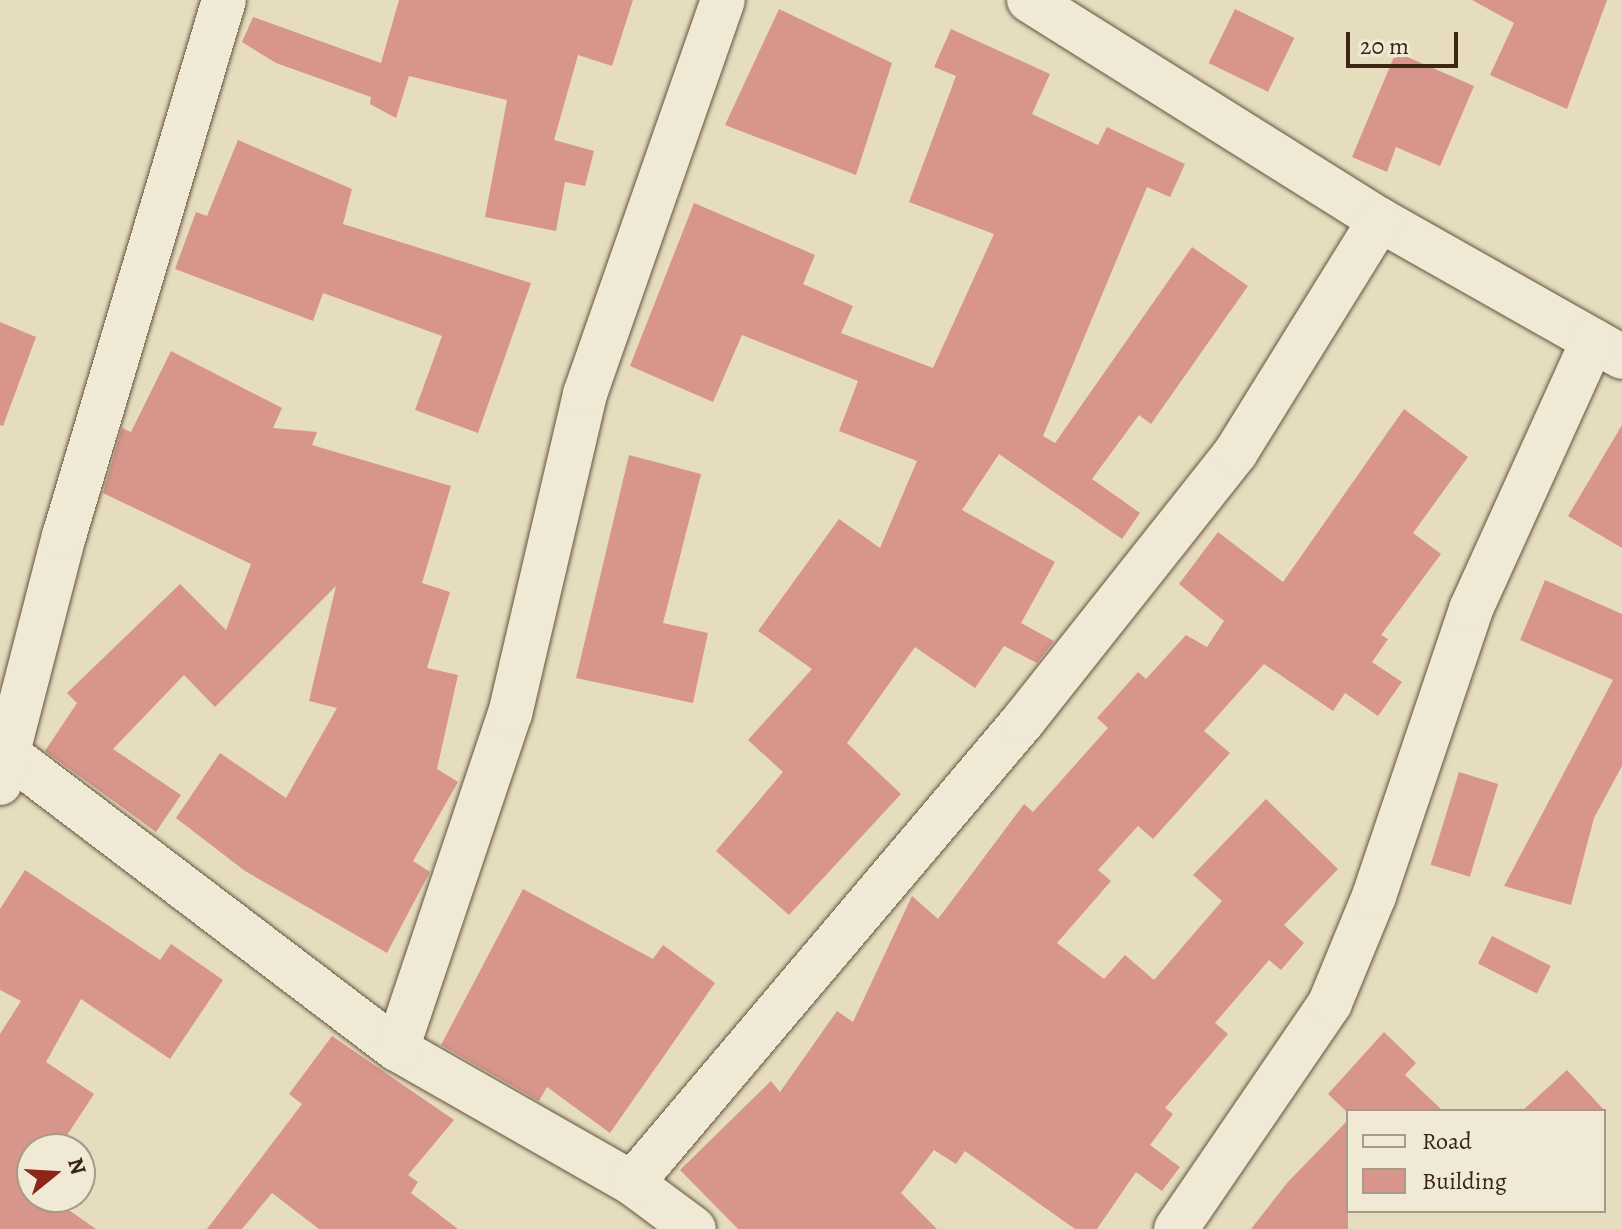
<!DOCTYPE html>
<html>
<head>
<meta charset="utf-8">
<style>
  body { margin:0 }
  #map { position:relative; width:1622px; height:1229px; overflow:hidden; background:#e6ddbf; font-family:Alegreya,serif }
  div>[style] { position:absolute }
  .building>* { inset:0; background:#d7958b; transform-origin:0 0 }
  .roads { filter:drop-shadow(0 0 2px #66533e) drop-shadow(0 0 2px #66533e) }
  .minor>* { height:44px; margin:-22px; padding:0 22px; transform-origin:22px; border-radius:22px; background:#efe9d5 }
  span { translate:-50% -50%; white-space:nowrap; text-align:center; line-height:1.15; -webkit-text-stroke:6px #efe9d5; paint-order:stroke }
  .legend { position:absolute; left:1346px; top:1109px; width:260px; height:104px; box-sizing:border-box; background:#efe9d5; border:2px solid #a79b87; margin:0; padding:10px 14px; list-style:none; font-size:24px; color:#3b2513 }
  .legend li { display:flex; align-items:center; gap:16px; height:40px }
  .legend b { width:40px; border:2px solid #a79b87 }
  .north { position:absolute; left:16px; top:1133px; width:80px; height:80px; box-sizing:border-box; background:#efe9d5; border:2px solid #a79b87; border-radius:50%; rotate:72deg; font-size:22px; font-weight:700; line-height:32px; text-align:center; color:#3b2513 }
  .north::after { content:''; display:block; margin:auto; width:28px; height:36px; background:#8f2418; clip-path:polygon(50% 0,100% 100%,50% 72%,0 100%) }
  .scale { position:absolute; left:1346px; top:32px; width:112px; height:36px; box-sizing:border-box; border:4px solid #3b2513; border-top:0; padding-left:10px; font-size:24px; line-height:28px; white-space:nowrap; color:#3b2513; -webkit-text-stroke:6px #efe9d5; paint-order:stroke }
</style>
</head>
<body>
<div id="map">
  <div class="building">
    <i style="clip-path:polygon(399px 0,633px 0,612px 66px,578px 55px,554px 140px,594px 151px,585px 186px,565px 182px,556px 231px,485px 217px,507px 100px,409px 76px,396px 118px,370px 104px,371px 97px,276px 63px,242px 42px,253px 17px,381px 63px)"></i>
    <i style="clip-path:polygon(1472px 0,1607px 0,1567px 109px,1490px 75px,1514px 23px)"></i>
    <i style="clip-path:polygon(779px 9px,892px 63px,856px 175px,725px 125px)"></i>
    <i style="left:1235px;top:9px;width:66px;height:60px;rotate:26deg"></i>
    <i style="clip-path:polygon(951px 29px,1050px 74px,1032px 114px,1098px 145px,1107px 127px,1185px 164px,1170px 197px,1147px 187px,1043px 436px,1055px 443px,1192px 247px,1248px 286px,1151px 424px,1139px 415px,1092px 479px,1140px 513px,1122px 539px,999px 454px,962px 510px,1055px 562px,1021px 623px,1054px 641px,1037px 663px,1004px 646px,975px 688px,915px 647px,847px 743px,901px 794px,789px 915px,716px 851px,783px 772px,748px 740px,812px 669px,758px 631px,839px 519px,880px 548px,917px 461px,839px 431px,858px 381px,742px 335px,713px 402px,630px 366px,694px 203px,815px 255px,803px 284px,853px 306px,841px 333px,933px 368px,994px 234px,909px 202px,956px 76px,934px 67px)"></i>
    <i style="clip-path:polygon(1396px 52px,1474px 86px,1440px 166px,1396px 147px,1387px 172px,1352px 157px)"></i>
    <i style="clip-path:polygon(238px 140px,352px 189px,343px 224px,531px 283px,478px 433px,415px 410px,442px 336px,323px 293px,313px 321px,175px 269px,196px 212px,207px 216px)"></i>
    <i style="clip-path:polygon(0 322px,36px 337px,3px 426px,0 425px)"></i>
    <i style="clip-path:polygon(171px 351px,282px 408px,273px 428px,317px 432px,312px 445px,451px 486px,422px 583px,450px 592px,427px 668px,458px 675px,437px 769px,458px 782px,413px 861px,430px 872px,387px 953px,245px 871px,176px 818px,220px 753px,286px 798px,337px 708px,309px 701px,336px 586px,215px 707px,184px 675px,113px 749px,181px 795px,156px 832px,45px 751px,77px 703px,67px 693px,180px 584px,226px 630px,251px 564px,103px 493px,122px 428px,131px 432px)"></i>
    <i style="clip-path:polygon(1404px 409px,1468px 457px,1413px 533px,1441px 554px,1381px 635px,1388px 639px,1372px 662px,1402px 682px,1378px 716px,1345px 693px,1333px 711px,1264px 664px,1204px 731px,1230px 753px,1153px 839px,1138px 826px,1098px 870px,1111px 881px,1057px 943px,1104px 979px,1125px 955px,1154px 980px,1222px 901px,1193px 875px,1266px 799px,1338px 869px,1284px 925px,1304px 943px,1281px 970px,1269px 960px,1215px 1023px,1228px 1034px,1165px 1108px,1173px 1114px,1150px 1145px,1180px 1167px,1162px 1191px,1136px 1172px,1097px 1229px,1075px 1229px,965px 1151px,956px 1164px,934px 1150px,901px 1193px,937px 1229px,738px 1229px,680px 1170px,771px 1081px,780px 1092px,837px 1011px,853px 1022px,912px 896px,938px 919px,1024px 804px,1033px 812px,1108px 728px,1097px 718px,1138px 672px,1146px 679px,1186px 635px,1207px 647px,1224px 621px,1179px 584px,1218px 532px,1283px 582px)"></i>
    <i style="clip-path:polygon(1622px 425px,1622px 548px,1568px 516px)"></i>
    <i style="clip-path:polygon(629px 455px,701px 474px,663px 623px,708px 633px,693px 703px,576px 678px)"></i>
    <i style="clip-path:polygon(1545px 580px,1622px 614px,1622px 766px,1594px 818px,1571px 905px,1504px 886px,1613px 680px,1520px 640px)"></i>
    <i style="left:1459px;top:772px;width:41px;height:97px;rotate:17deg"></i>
    <i style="clip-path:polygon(25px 870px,160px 960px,171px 944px,223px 980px,170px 1059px,81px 999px,46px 1062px,94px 1094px,58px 1149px,32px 1149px,27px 1197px,50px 1197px,96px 1229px,0 1229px,0 1034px,21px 1001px,0 990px,0 909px)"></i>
    <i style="clip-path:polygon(523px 889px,653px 959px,663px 945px,715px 983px,610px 1133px,547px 1087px,539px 1101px,441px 1045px)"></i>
    <i style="left:1492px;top:936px;width:66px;height:31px;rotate:27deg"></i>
    <i style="clip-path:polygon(1384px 1032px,1416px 1063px,1405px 1075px,1443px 1111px,1346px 1111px,1328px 1094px)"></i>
    <i style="clip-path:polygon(332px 1036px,454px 1120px,408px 1175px,418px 1182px,411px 1193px,458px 1229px,319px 1229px,272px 1193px,242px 1229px,207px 1229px,302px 1104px,289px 1094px)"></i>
    <i style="clip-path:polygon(1567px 1070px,1605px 1111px,1522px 1111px)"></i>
    <i style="clip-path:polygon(1348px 1120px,1348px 1229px,1251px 1229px,1287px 1183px)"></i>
  </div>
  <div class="roads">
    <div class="minor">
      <i style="left:1029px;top:0;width:414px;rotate:32.1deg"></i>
      <i style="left:1380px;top:220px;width:278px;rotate:29.5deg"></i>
      <i style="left:0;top:748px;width:498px;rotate:37.2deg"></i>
      <i style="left:397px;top:1049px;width:271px;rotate:29.7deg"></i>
      <i style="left:632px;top:1183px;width:77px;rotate:36.6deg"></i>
      <i style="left:0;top:783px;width:255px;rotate:-75.5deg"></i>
      <i style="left:64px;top:536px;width:559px;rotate:-73.38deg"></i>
      <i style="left:397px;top:1049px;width:354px;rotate:-71.4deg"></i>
      <i style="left:510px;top:714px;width:329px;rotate:-76.8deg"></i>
      <i style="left:585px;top:394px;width:417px;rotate:-70.7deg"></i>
      <i style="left:632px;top:1183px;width:605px;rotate:-49.76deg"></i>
      <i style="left:1023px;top:721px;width:343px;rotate:-51.6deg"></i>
      <i style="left:1236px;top:452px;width:273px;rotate:-58.2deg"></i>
      <i style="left:1176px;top:1229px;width:273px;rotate:-55.7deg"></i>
      <i style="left:1330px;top:1003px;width:116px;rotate:-67.6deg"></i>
      <i style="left:1374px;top:896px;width:303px;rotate:-71.3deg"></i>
      <i style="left:1471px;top:609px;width:295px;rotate:-65.6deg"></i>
    </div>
  </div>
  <ul class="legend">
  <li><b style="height:10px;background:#efe9d5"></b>Road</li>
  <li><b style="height:22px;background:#d7958b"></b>Building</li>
  </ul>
  <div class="north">N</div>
  <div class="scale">20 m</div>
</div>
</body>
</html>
